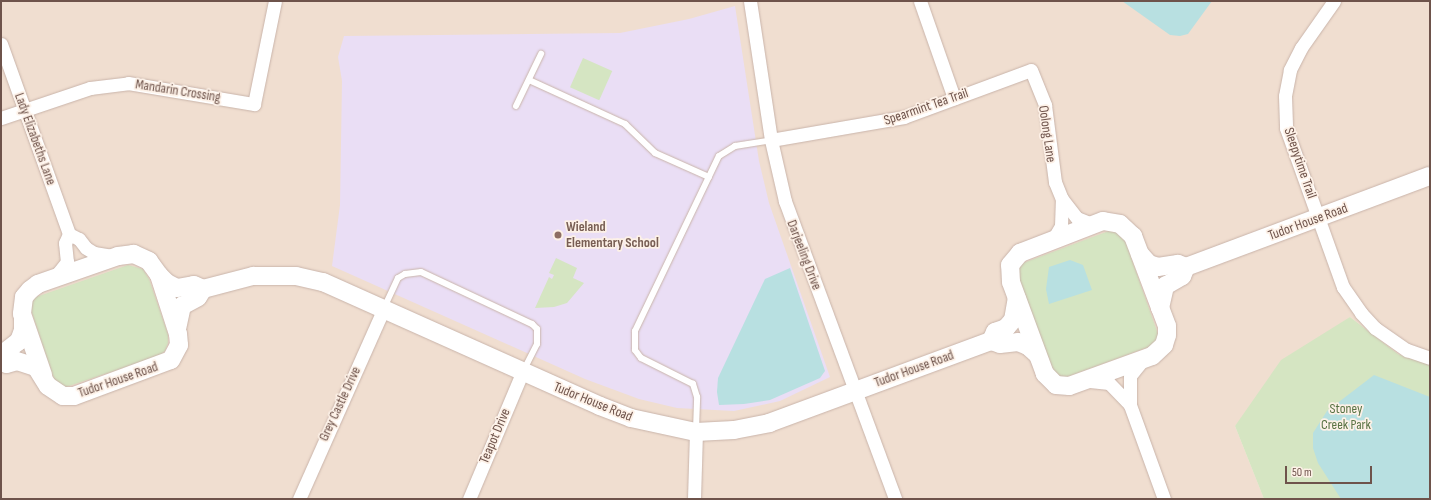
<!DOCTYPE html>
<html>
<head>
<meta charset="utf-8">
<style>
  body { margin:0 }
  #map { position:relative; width:1431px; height:500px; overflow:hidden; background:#f9ede1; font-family:"Sofia Sans Condensed",sans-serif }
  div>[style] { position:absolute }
  .residential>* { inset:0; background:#f0ded0 }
  .education>* { inset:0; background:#eadef5 }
  .green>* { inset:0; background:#d5e5c2; transform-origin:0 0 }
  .water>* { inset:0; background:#b8e0e1 }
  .roads { filter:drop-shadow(0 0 1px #c9b4aa) drop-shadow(0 0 1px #c9b4aa) }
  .lane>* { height:6px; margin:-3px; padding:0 3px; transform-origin:3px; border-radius:3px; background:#fff }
  .street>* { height:13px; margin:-6.5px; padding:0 6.5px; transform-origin:6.5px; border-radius:6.5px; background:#fff }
  .secondary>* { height:18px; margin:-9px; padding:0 9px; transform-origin:9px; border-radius:9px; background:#fff }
  .dots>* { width:11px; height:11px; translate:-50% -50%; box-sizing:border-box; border:2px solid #fdf1e7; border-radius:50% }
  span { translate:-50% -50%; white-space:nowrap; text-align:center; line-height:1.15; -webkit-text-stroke:3.5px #fdf1e7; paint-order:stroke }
  .street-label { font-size:14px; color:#6e534b }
  .education-label { font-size:14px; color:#785e54; font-weight:700 }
  .left { translate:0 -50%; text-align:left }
  .park-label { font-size:14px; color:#587344 }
  .frame { position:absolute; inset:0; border:2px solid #6e534b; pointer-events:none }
  .scale { position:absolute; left:1285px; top:466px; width:87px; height:18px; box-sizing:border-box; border:2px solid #6e534b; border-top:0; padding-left:5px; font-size:12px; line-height:14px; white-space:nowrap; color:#6e534b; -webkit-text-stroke:3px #fdf1e7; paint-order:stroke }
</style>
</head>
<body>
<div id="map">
  <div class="residential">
    <i style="clip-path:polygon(1px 1px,1430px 1px,1430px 365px,1398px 354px,1350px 317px,1235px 426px,1264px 499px,1px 499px)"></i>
  </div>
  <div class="education">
    <i style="clip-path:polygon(735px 6px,759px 161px,769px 203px,830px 377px,780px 401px,734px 411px,677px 408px,639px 399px,585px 379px,332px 266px,340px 205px,342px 81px,338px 57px,344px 36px,620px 33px,689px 19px)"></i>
  </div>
  <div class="green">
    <i style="left:583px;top:58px;width:32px;height:32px;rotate:24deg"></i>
    <i style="clip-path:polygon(1114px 229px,1124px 237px,1159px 337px,1154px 345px,1064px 378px,1055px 375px,1017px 277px,1019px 268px,1023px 263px)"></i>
    <i style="clip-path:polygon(556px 258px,577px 268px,573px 278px,584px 283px,567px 303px,554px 307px,535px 308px,549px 277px,552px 279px,554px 275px,549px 273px)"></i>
    <i style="clip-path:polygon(128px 265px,143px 269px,149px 279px,168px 334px,168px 343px,165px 351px,159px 356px,66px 387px,55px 382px,31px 310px,31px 304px,36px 297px)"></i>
    <i style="clip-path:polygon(1350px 317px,1398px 354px,1430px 365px,1430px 499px,1264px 499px,1235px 426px,1281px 360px)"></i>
  </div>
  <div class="water">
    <i style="clip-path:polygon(1122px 1px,1212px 1px,1188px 34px,1180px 36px,1170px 35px)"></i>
    <i style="clip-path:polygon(1070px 260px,1083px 265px,1092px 290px,1049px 304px,1046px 289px,1049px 267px)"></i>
    <i style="clip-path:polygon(790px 268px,825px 371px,820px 378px,770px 400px,744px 404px,719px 405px,717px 392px,718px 378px,765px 279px)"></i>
    <i style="clip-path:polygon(1374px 375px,1430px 397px,1430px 499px,1341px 499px,1318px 463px,1313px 448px,1313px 433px,1327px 411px)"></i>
  </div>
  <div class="roads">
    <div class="lane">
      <i style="left:529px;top:80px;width:106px;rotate:24.6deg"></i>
      <i style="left:625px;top:124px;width:42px;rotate:44deg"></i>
      <i style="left:655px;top:153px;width:59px;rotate:24deg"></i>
      <i style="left:516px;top:106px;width:58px;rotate:-64.3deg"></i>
      <i style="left:384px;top:308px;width:33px;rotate:-65deg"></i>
      <i style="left:398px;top:278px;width:8px;rotate:-30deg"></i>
      <i style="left:405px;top:274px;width:16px;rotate:-7deg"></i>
      <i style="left:421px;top:272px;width:123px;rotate:25.1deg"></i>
      <i style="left:532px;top:324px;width:7px;rotate:45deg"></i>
      <i style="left:537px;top:329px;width:15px;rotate:90deg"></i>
      <i style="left:537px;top:344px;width:29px;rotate:117deg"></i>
      <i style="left:696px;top:430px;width:33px;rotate:-88deg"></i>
      <i style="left:697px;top:397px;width:14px;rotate:-107deg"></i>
      <i style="left:693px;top:384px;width:58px;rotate:-153.4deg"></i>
      <i style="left:641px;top:358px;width:10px;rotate:-127deg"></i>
      <i style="left:635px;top:350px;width:19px;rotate:-90deg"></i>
      <i style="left:635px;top:331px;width:194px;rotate:-64.4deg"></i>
      <i style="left:719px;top:156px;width:19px;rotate:-32deg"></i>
      <i style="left:735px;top:146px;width:36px;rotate:-9deg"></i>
    </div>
    <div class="street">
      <i style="left:750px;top:1px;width:141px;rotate:81.4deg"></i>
      <i style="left:771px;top:140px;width:63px;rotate:77.1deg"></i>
      <i style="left:785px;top:201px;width:318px;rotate:69.7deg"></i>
      <i style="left:920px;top:1px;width:103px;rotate:70.7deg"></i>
      <i style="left:1334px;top:1px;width:57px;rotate:125.1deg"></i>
      <i style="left:1301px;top:48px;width:25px;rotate:117deg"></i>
      <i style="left:1290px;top:70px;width:26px;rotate:101deg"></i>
      <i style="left:1285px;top:96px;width:32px;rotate:88deg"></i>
      <i style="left:1286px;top:128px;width:169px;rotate:70.3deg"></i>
      <i style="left:1343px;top:287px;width:32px;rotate:55deg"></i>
      <i style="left:1361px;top:313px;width:21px;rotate:47deg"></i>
      <i style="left:1375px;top:328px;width:39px;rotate:35deg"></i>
      <i style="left:1407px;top:350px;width:24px;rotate:19deg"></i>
      <i style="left:1px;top:44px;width:202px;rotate:70.3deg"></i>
      <i style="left:69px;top:234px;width:11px;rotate:27deg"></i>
      <i style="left:79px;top:239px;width:11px;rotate:52deg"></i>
      <i style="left:86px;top:248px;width:9px;rotate:32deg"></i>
      <i style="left:94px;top:253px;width:20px;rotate:9deg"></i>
      <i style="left:1px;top:118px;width:94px;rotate:-18.6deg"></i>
      <i style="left:90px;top:88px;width:38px;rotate:-7deg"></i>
      <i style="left:128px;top:83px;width:128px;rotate:9.5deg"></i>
      <i style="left:254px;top:104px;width:105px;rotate:-78.5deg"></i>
      <i style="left:771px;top:140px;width:135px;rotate:-9.8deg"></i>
      <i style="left:904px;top:117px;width:135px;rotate:-20.3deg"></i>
      <i style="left:1031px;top:70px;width:38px;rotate:68deg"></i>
      <i style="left:1045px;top:105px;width:78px;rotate:82.6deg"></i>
      <i style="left:1055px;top:182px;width:18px;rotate:68deg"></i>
      <i style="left:1062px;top:199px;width:24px;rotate:52deg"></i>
      <i style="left:1077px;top:218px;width:18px;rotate:22deg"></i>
      <i style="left:1052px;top:241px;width:17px;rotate:-59deg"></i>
      <i style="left:1061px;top:226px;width:27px;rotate:-88deg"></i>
      <i style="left:54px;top:278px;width:21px;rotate:-51deg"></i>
      <i style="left:67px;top:262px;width:19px;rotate:-96deg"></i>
      <i style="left:65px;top:243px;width:10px;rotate:-66deg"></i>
      <i style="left:1142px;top:361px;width:19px;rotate:129deg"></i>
      <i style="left:1130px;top:376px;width:29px;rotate:90deg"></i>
      <i style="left:1130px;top:405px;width:100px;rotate:70.1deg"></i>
      <i style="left:1090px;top:381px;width:19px;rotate:6deg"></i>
      <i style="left:1109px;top:383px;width:30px;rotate:46deg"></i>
      <i style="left:299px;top:499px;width:207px;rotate:-66deg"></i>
      <i style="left:469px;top:499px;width:137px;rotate:-67.2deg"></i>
      <i style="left:694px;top:499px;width:67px;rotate:-88.3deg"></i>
    </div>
    <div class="secondary">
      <i style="left:1103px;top:221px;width:17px;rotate:10deg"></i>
      <i style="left:1120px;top:224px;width:18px;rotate:43deg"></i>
      <i style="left:1133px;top:236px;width:96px;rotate:69.3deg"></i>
      <i style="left:1167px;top:326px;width:9px;rotate:90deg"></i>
      <i style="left:1167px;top:335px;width:10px;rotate:107deg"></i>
      <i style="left:1164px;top:345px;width:16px;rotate:137deg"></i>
      <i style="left:1152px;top:356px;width:88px;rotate:160.1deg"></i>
      <i style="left:1069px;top:386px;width:13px;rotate:-176deg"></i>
      <i style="left:1056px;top:385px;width:16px;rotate:-135deg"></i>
      <i style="left:1045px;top:374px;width:98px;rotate:-110.3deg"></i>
      <i style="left:1011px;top:282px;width:17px;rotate:-93deg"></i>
      <i style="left:1010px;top:265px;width:16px;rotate:-50deg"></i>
      <i style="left:1020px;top:253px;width:89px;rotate:-21.1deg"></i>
      <i style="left:1140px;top:254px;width:13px;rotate:48deg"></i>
      <i style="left:1149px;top:264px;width:9px;rotate:18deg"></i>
      <i style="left:1158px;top:267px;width:20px;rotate:-9deg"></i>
      <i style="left:1178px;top:264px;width:9px;rotate:21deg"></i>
      <i style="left:1186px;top:267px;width:260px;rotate:-20.5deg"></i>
      <i style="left:159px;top:275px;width:11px;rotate:45deg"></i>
      <i style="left:167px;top:283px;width:11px;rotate:27deg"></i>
      <i style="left:177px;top:288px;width:17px;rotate:-10deg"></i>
      <i style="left:194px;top:285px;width:10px;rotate:24deg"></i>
      <i style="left:203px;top:289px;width:52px;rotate:-14.6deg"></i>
      <i style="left:253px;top:276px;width:43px"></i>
      <i style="left:296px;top:276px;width:28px;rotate:13deg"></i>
      <i style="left:323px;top:282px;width:303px;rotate:24.1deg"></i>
      <i style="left:600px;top:406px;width:33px;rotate:21deg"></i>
      <i style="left:631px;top:418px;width:66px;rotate:12.2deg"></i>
      <i style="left:696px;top:432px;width:38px;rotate:-3deg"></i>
      <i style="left:734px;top:430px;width:36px;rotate:-11deg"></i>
      <i style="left:769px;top:423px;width:237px;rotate:-20.3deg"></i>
      <i style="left:991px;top:341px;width:9px;rotate:18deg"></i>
      <i style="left:1000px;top:344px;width:18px;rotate:-6deg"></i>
      <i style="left:1018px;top:342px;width:11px;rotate:22deg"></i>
      <i style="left:1028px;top:346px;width:12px;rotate:42deg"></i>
      <i style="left:1160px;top:308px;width:23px;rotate:-77deg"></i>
      <i style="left:1165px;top:286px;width:20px;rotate:-30deg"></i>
      <i style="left:1182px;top:276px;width:10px;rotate:-66deg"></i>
      <i style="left:177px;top:329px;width:24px;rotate:-78deg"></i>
      <i style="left:182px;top:306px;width:18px;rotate:-29deg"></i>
      <i style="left:198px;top:297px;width:9px;rotate:-58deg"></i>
      <i style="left:991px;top:341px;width:10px;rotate:-66deg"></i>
      <i style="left:995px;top:332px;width:12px;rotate:-20deg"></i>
      <i style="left:1006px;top:328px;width:11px;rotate:-49deg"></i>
      <i style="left:1013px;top:320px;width:22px;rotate:-80deg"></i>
      <i style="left:1px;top:355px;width:23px;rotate:-38deg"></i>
      <i style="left:19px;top:341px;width:12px;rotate:-70deg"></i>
      <i style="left:23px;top:330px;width:11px;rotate:-90deg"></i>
      <i style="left:1px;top:362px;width:6px;rotate:18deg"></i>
      <i style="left:7px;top:364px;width:10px;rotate:-17deg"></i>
      <i style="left:17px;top:361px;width:20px;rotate:18deg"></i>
      <i style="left:36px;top:367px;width:22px;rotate:58deg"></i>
      <i style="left:48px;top:386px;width:18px;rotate:34deg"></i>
      <i style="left:63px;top:396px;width:11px"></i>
      <i style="left:74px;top:396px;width:103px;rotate:-20.4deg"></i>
      <i style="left:171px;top:360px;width:17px;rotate:-62deg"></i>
      <i style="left:179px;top:345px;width:11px;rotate:-95deg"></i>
      <i style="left:178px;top:334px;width:62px;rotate:-107.9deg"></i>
      <i style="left:159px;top:275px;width:17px;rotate:-126deg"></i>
      <i style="left:149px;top:261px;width:17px;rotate:-155deg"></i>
      <i style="left:134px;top:254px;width:16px;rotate:173deg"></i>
      <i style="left:118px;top:256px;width:85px;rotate:160.7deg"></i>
      <i style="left:38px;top:284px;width:10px;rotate:143deg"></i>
      <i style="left:30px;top:290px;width:9px;rotate:131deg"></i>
      <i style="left:24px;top:297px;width:17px;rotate:97deg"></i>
      <i style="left:22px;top:314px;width:65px;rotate:71deg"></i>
    </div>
  </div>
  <div class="dots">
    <i style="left:558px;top:235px;background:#8d6e63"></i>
  </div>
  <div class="street-label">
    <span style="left:178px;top:91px;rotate:9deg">Mandarin Crossing</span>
    <span style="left:926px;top:107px;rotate:-19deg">Spearmint Tea Trail</span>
    <span style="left:1047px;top:134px;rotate:82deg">Oolong Lane</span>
    <span style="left:35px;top:139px;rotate:70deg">Lady Elizabeths Lane</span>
    <span style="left:1300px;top:163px;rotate:71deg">Sleepytime Trail</span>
    <span style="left:1308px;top:222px;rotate:-20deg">Tudor House Road</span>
    <span style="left:804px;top:255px;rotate:69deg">Darjeeling Drive</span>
    <span style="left:914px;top:369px;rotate:-20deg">Tudor House Road</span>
    <span style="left:118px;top:380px;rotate:-19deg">Tudor House Road</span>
    <span style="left:593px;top:402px;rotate:22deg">Tudor House Road</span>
    <span style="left:340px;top:404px;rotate:-65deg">Grey Castle Drive</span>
    <span style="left:495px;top:436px;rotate:-67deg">Teapot Drive</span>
  </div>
  <div class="education-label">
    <span class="left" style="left:566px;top:235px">Wieland<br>Elementary School</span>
  </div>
  <div class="park-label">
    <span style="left:1346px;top:417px">Stoney<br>Creek Park</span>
  </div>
  <div class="frame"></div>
  <div class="scale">50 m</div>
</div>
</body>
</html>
